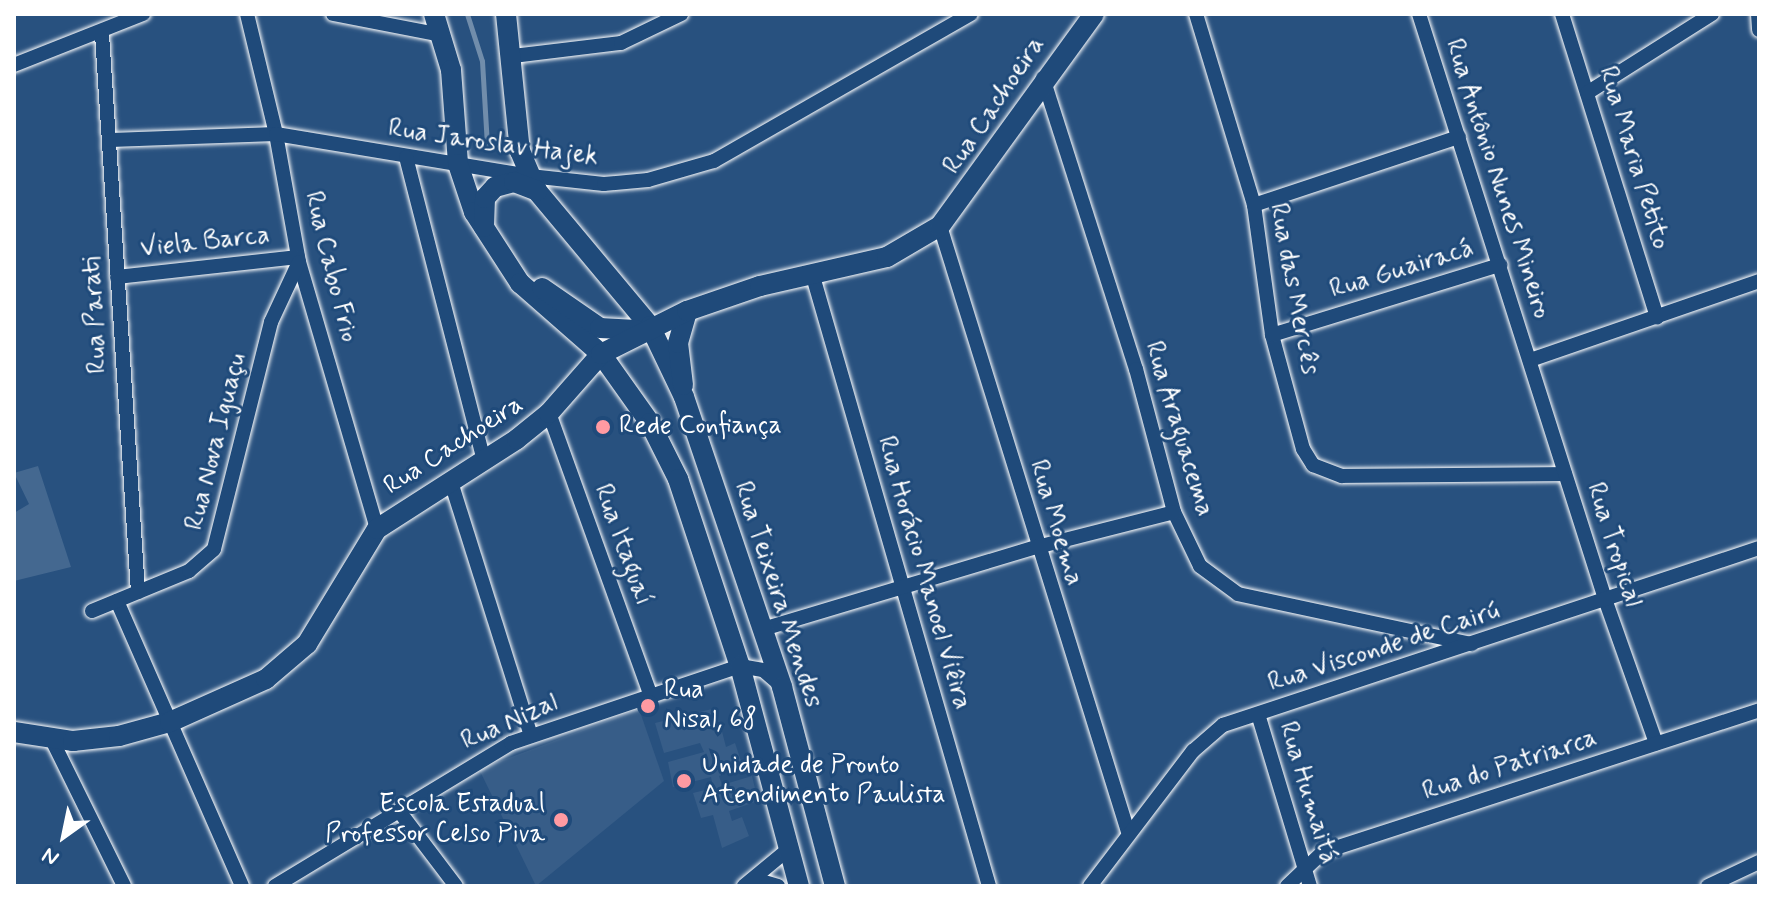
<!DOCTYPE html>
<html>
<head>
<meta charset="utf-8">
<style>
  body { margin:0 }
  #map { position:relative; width:1773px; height:900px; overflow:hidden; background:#28517f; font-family:Mynerve,sans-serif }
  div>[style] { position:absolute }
  .built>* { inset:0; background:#375d88 }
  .green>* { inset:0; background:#446890 }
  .stream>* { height:5px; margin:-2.5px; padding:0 2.5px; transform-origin:2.5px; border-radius:2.5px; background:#718dab }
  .roads { filter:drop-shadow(0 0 2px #fff) drop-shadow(0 0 2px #fff) }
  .minor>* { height:14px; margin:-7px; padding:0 7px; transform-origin:7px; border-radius:7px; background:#1f4a7a }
  .secondary>* { height:20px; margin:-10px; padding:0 10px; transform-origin:10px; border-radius:10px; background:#1f4a7a }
  .dots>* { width:22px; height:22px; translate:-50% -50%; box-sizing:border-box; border:4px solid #1f4a7a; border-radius:50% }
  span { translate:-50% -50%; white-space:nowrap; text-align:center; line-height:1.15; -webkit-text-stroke:6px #1f4a7a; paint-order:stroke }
  .street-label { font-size:26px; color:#fff }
  .poi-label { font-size:26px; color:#fff }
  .left { translate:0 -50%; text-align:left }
  .right { translate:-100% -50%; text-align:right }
  .frame { position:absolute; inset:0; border:16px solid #fff; pointer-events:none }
  .north { position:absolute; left:24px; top:796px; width:80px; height:80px; -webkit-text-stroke:6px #1f4a7a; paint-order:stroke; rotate:213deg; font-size:22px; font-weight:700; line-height:32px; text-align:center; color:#fff }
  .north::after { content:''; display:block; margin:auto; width:28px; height:36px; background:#fff; clip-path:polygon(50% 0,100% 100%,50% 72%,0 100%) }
</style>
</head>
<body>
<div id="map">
  <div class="built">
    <i style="clip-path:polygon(716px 708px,726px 747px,735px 743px,743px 767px,719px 776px,722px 785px,752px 776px,758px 801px,729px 811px,732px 821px,742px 817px,749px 836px,722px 848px,713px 815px,701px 818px,693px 793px,713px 788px,711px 777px,673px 787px,668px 762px,704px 752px,700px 743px,664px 753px,655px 723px)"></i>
    <i style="clip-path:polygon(639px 709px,664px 781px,536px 886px,479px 769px)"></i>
  </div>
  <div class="green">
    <i style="clip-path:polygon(38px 466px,71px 567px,14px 581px,14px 513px,29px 504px,14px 473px)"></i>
  </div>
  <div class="stream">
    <i style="left:467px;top:14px;width:49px;rotate:72.3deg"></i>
    <i style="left:482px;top:61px;width:84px;rotate:86.6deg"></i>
  </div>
  <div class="roads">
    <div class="minor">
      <i style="left:247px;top:14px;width:123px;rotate:76.4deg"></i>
      <i style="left:276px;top:134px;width:130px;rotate:79.8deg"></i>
      <i style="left:299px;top:262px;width:278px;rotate:73.7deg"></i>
      <i style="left:333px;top:14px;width:110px;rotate:11deg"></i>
      <i style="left:1196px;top:14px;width:200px;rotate:73.1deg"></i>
      <i style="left:1254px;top:205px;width:131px;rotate:82.1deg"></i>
      <i style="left:1272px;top:335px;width:118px;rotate:74.8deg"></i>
      <i style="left:1303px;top:449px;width:19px;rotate:58deg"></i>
      <i style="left:1313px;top:465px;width:31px;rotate:21deg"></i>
      <i style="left:1342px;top:476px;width:223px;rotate:-0.5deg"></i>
      <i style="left:1419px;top:14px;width:617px;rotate:72.36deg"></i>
      <i style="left:1606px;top:602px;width:150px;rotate:70.5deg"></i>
      <i style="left:1562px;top:14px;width:318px;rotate:72.6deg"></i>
      <i style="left:1758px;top:14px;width:16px;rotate:86deg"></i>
      <i style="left:102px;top:34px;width:559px;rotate:86.31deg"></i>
      <i style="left:513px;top:56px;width:109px;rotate:-6.9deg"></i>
      <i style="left:621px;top:43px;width:67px;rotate:-25.8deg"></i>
      <i style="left:14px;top:65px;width:139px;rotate:-21.6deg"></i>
      <i style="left:1043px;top:78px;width:305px;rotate:72.3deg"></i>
      <i style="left:1136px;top:369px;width:148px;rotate:75.1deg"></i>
      <i style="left:1174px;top:512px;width:60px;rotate:64.3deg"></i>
      <i style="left:1200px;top:566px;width:47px;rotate:36.4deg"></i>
      <i style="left:1238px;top:594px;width:239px;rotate:12.1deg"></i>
      <i style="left:1587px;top:93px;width:148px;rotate:-32.3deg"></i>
      <i style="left:111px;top:140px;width:165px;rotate:-2.1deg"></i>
      <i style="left:276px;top:134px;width:257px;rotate:9.4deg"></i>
      <i style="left:530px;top:176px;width:74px;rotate:6.2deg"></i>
      <i style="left:604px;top:184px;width:44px;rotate:-5.2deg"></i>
      <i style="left:648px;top:180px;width:69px;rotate:-16.1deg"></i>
      <i style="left:714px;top:161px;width:296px;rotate:-29.8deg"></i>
      <i style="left:406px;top:157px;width:314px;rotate:75.6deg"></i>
      <i style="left:1254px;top:205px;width:216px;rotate:-18.4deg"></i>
      <i style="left:940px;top:226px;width:634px;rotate:72.76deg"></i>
      <i style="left:812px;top:273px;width:638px;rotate:73.89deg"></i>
      <i style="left:117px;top:277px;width:182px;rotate:-6.3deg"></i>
      <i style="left:1272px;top:335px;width:239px;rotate:-17.1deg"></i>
      <i style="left:1530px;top:360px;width:242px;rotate:-19deg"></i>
      <i style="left:549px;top:413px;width:299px;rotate:70.2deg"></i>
      <i style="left:451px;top:482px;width:266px;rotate:72.5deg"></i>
      <i style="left:117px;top:601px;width:311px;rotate:66.3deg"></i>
      <i style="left:92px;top:611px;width:105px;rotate:-22.4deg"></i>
      <i style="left:189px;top:571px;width:33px;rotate:-41deg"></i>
      <i style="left:214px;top:549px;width:234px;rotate:-75.9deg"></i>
      <i style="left:271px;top:322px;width:66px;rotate:-65deg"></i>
      <i style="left:763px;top:629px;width:286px;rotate:-16.7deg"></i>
      <i style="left:1037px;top:547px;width:141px;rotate:-14.3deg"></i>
      <i style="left:1258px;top:714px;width:180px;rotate:73.2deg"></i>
      <i style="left:51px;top:738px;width:165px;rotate:63.7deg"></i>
      <i style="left:399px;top:811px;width:94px;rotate:52.8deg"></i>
      <i style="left:754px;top:879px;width:25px;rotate:16deg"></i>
      <i style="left:275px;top:886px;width:276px;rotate:-31.2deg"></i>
      <i style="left:511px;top:743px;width:242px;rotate:-18.6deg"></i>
      <i style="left:740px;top:666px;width:23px;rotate:10deg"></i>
      <i style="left:763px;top:670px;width:23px;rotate:41deg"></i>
      <i style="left:744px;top:886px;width:61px;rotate:-39.7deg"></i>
      <i style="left:1090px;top:886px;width:170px;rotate:-52.7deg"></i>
      <i style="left:1193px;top:751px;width:40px;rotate:-41deg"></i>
      <i style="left:1223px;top:725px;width:564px;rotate:-18.27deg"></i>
      <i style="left:1287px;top:886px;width:50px;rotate:-43.4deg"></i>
      <i style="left:1323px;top:852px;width:459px;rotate:-18deg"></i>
      <i style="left:1708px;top:886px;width:56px;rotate:-25.2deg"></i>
    </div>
    <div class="secondary">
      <i style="left:434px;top:14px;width:59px;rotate:73.1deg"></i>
      <i style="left:451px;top:70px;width:94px;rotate:85.7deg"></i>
      <i style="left:458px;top:164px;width:51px;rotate:71.6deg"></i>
      <i style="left:474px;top:212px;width:85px;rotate:57.1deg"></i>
      <i style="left:520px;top:283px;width:108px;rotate:41.2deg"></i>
      <i style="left:601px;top:354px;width:85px;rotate:54.6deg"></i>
      <i style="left:650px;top:423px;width:63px;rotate:63.4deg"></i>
      <i style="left:678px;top:479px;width:197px;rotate:71.7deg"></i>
      <i style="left:740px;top:666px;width:228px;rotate:75deg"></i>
      <i style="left:506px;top:14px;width:138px;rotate:84.2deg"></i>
      <i style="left:520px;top:151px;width:43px;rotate:67deg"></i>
      <i style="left:537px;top:191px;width:176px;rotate:50.1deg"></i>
      <i style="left:650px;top:326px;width:79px;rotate:64.4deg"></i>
      <i style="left:684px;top:397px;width:306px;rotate:71.3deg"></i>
      <i style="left:782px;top:687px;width:206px;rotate:75.1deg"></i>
      <i style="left:484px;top:227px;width:29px;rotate:-88deg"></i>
      <i style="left:485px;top:198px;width:15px;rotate:-48deg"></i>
      <i style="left:495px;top:187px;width:20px;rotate:-15deg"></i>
      <i style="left:514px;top:182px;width:25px;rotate:21deg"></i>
      <i style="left:542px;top:288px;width:70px;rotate:34.6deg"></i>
      <i style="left:600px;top:328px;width:36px;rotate:3deg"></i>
      <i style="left:683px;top:385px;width:42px;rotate:-96.8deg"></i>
      <i style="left:678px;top:343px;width:33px;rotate:-74deg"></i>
      <i style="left:14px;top:732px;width:60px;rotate:8.7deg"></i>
      <i style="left:73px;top:741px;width:46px;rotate:-6.2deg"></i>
      <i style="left:119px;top:736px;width:53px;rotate:-15.4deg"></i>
      <i style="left:170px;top:722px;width:105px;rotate:-24.1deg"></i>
      <i style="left:266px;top:679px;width:54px;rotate:-40.5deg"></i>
      <i style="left:307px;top:644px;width:135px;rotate:-58.7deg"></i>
      <i style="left:377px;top:529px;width:166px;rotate:-32.7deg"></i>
      <i style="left:517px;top:439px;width:41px;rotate:-39.1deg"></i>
      <i style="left:549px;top:413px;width:79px;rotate:-48.6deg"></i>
      <i style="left:601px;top:354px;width:96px;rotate:-26.6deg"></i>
      <i style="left:687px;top:311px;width:77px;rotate:-18.9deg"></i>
      <i style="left:760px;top:286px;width:130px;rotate:-12.9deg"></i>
      <i style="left:887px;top:257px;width:61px;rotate:-30.3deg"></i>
      <i style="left:940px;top:226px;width:262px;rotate:-54deg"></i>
    </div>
  </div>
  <div class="dots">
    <i style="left:603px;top:427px;background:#ff9aa2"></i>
    <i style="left:648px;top:706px;background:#ff9aa2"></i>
    <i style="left:684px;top:781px;background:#ff9aa2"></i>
    <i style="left:561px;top:820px;background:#ff9aa2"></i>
  </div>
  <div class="street-label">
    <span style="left:995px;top:106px;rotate:-56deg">Rua Cachoeira</span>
    <span style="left:493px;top:144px;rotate:8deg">Rua Jaroslav Hajek</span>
    <span style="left:1633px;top:158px;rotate:73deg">Rua Maria Petito</span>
    <span style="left:1497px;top:179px;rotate:72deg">Rua Antônio Nunes Mineiro</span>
    <span style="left:205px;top:243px;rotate:-6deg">Viela Barca</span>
    <span style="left:330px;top:267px;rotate:76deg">Rua Cabo Frio</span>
    <span style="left:1402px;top:270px;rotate:-17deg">Rua Guairacá</span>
    <span style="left:1293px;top:289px;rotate:79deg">Rua das Mercês</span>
    <span style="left:96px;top:315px;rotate:-93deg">Rua Parati</span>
    <span style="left:1178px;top:429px;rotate:73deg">Rua Araguacema</span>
    <span style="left:217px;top:442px;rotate:-76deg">Rua Nova Iguaçu</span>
    <span style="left:454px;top:446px;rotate:-33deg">Rua Cachoeira</span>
    <span style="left:1055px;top:523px;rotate:73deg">Rua Moema</span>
    <span style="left:622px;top:545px;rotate:70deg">Rua Itaguaí</span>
    <span style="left:1613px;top:545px;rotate:72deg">Rua Tropical</span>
    <span style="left:923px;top:573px;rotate:74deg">Rua Horácio Manoel Viêira</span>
    <span style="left:777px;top:595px;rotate:72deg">Rua Teixeira Mendes</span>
    <span style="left:1384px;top:648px;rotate:-18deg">Rua Visconde de Cairú</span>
    <span style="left:510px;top:723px;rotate:-24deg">Rua Nizal</span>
    <span style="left:1510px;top:766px;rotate:-18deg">Rua do Patriarca</span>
    <span style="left:1307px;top:793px;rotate:73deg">Rua Humaitá</span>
  </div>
  <div class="poi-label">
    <span class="left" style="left:619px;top:427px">Rede Confiança</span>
    <span class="left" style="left:664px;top:706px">Rua<br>Nisal, 68</span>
    <span class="left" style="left:702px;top:781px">Unidade de Pronto<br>Atendimento Paulista</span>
    <span class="right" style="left:545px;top:820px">Escola Estadual<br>Professor Celso Piva</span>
  </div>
  <div class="frame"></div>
  <div class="north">N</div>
</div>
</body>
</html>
